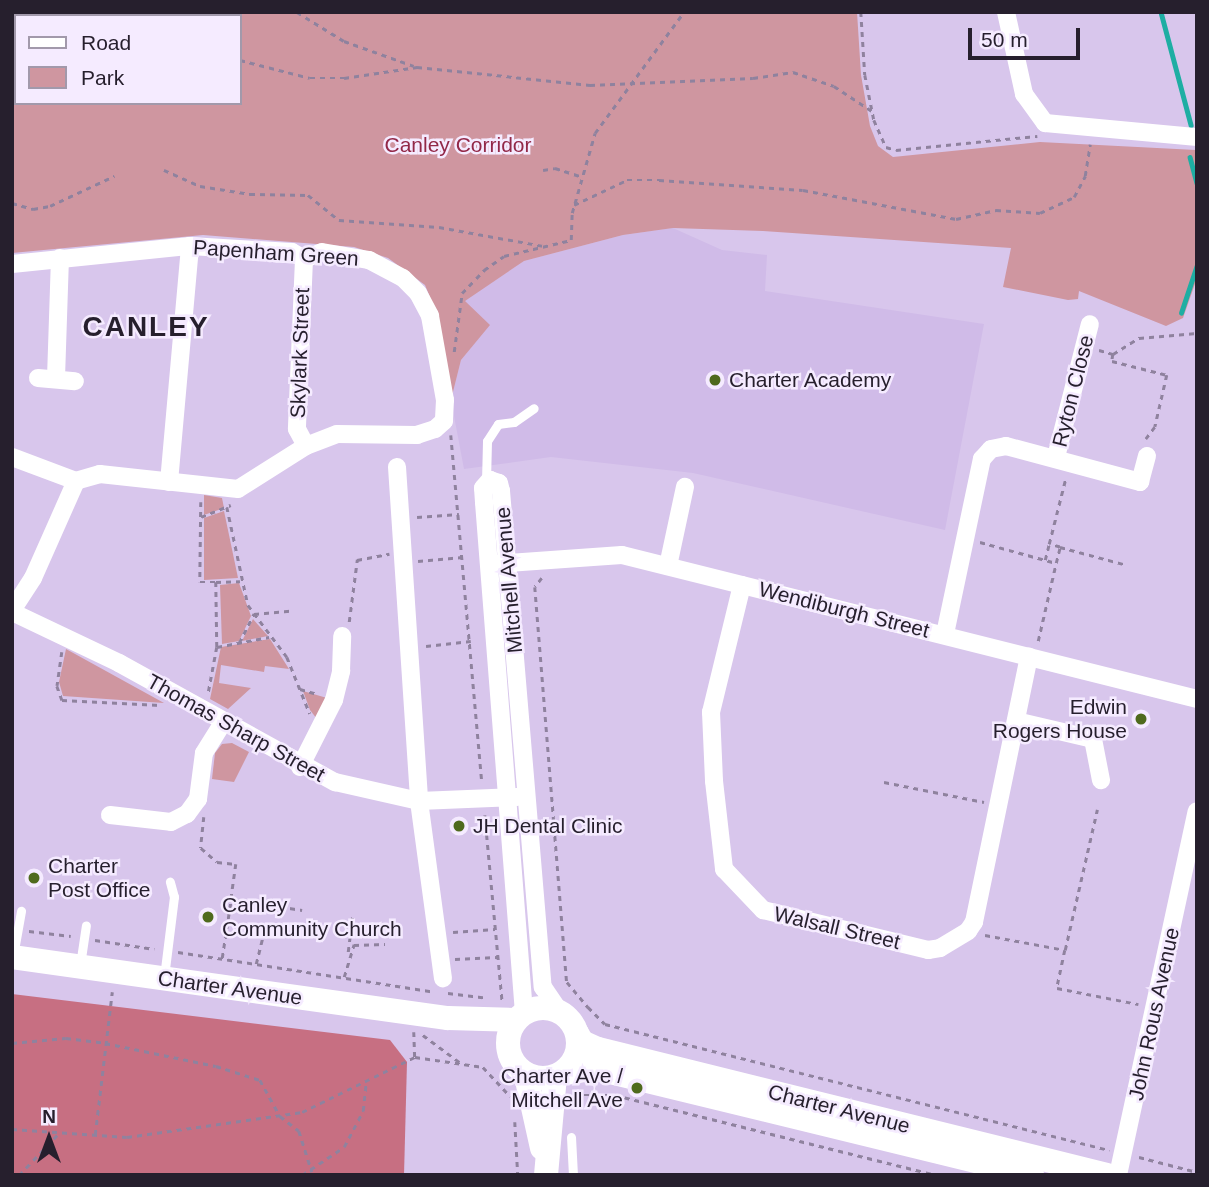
<!DOCTYPE html>
<html>
<head>
<meta charset="utf-8">
<style>
  body { margin:0 }
  #map { position:relative; width:1209px; height:1187px; overflow:hidden; background:#d8c6ec; font-family:Helvetica,sans-serif }
  div>[style] { position:absolute }
  .built>* { inset:0; background:#d0bbe8 }
  .green>* { inset:0; background:#cf96a0 }
  .forest>* { inset:0; background:#c76f82 }
  .stream>* { height:4.5px; margin:-2.25px; padding:0 2.25px; transform-origin:2.25px; border-radius:2.25px; background:#1eaea3 }
  .path>* { height:2.5px; margin-top:-1.25px; transform-origin:0; background:repeating-linear-gradient(90deg,#8f829e 0 5px,transparent 0 10px) }
  .lane>* { height:9px; margin:-4.5px; padding:0 4.5px; transform-origin:4.5px; border-radius:4.5px; background:#fff }
  .street>* { height:18px; margin:-9px; padding:0 9px; transform-origin:9px; border-radius:9px; background:#fff }
  .secondary>* { height:24px; margin:-12px; padding:0 12px; transform-origin:12px; border-radius:12px; background:#fff }
  .secondary>.ring { margin:-12px; padding:0; box-sizing:content-box; background:none; border:24px solid #fff; border-radius:50% }
  .dots>* { width:19px; height:19px; translate:-50% -50%; box-sizing:border-box; border:4px solid #f5ebff; border-radius:50% }
  span { translate:-50% -50%; white-space:nowrap; text-align:center; line-height:1.15; -webkit-text-stroke:5px #f5ebff; paint-order:stroke }
  .park-label { font-size:21px; color:#922848 }
  .street-label { font-size:21px; color:#261f2d }
  .poi-label { font-size:21px; color:#261f2d }
  .left { translate:0 -50%; text-align:left }
  .right { translate:-100% -50%; text-align:right }
  .district-label { font-size:28px; color:#261f2d; font-weight:700; letter-spacing:2px }
  .frame { position:absolute; inset:0; border:14px solid #261f2d; pointer-events:none }
  .legend { position:absolute; left:14px; top:14px; width:228px; height:91px; box-sizing:border-box; background:#f5ebff; border:2px solid #a299ab; margin:0; padding:9px 12px; list-style:none; font-size:21px; color:#261f2d }
  .legend li { display:flex; align-items:center; gap:14px; height:35px }
  .legend b { width:35px; border:2px solid #a299ab }
  .north { position:absolute; left:14px; top:1103px; width:70px; height:70px; -webkit-text-stroke:5px #f5ebff; paint-order:stroke; rotate:0deg; font-size:19px; font-weight:700; line-height:28px; text-align:center; color:#261f2d }
  .north::after { content:''; display:block; margin:auto; width:24px; height:32px; background:#261f2d; clip-path:polygon(50% 0,100% 100%,50% 72%,0 100%) }
  .scale { position:absolute; left:968px; top:28px; width:112px; height:32px; box-sizing:border-box; border:4px solid #261f2d; border-top:0; padding-left:9px; font-size:21px; line-height:24px; white-space:nowrap; color:#261f2d; -webkit-text-stroke:5px #f5ebff; paint-order:stroke }
</style>
</head>
<body>
<div id="map">
  <div class="built">
    <i style="clip-path:polygon(673px 228px,722px 250px,767px 255px,765px 291px,984px 324px,945px 530px,693px 473px,551px 457px,464px 469px,451px 400px,461px 360px,489px 325px,464px 301px,524px 261px,623px 235px)"></i>
  </div>
  <div class="green">
    <i style="clip-path:polygon(evenodd,12px 12px,857px 12px,861px 75px,870px 126px,878px 146px,893px 157px,1040px 142px,1196px 150px,1197px 278px,1183px 318px,1166px 326px,1079px 291px,1078px 299px,1068px 300px,1003px 287px,1011px 248px,763px 231px,673px 228px,623px 235px,524px 261px,465px 301px,490px 325px,461px 360px,451px 400px,434px 307px,425px 285px,388px 258px,354px 247px,203px 235px,12px 253px,12px 12px,16px 16px,240px 16px,240px 103px,16px 103px,16px 16px)"></i>
    <i style="clip-path:polygon(204px 495px,222px 498px,224px 508px,204px 515px)"></i>
    <i style="clip-path:polygon(224px 511px,238px 578px,204px 580px,204px 518px)"></i>
    <i style="clip-path:polygon(239px 583px,251px 616px,239px 641px,222px 644px,220px 585px)"></i>
    <i style="clip-path:polygon(253px 619px,268px 636px,242px 641px)"></i>
    <i style="clip-path:polygon(270px 639px,289px 669px,265px 666px,264px 672px,221px 665px,219px 683px,251px 688px,228px 709px,210px 699px,221px 647px)"></i>
    <i style="clip-path:polygon(66px 649px,164px 703px,63px 696px,59px 682px)"></i>
    <i style="clip-path:polygon(303px 691px,327px 698px,317px 719px,310px 710px)"></i>
    <i style="clip-path:polygon(232px 743px,249px 752px,234px 782px,212px 779px,215px 753px,222px 744px)"></i>
  </div>
  <div class="forest">
    <i style="clip-path:polygon(12px 994px,390px 1040px,407px 1062px,404px 1175px,12px 1175px)"></i>
  </div>
  <div class="stream">
    <i style="left:1161px;top:12px;width:117px;rotate:75.1deg"></i>
    <i style="left:1190px;top:157px;width:27px;rotate:75deg"></i>
    <i style="left:1181px;top:313px;width:51px;rotate:-71.6deg"></i>
  </div>
  <div class="path">
    <i style="left:297px;top:12px;width:55px;rotate:31.7deg"></i>
    <i style="left:344px;top:41px;width:74px;rotate:19.7deg"></i>
    <i style="left:861px;top:12px;width:63px;rotate:86.4deg"></i>
    <i style="left:865px;top:75px;width:46px;rotate:78.7deg"></i>
    <i style="left:874px;top:120px;width:30px;rotate:66deg"></i>
    <i style="left:886px;top:147px;width:10px;rotate:17deg"></i>
    <i style="left:896px;top:150px;width:142px;rotate:-5.7deg"></i>
    <i style="left:188px;top:16px;width:4px;rotate:-76deg"></i>
    <i style="left:240px;top:60px;width:72px;rotate:14.4deg"></i>
    <i style="left:310px;top:78px;width:34px"></i>
    <i style="left:344px;top:78px;width:74px;rotate:-8.6deg"></i>
    <i style="left:417px;top:67px;width:174px;rotate:5.9deg"></i>
    <i style="left:590px;top:85px;width:163px;rotate:-2.5deg"></i>
    <i style="left:753px;top:78px;width:40px;rotate:-8.5deg"></i>
    <i style="left:793px;top:72px;width:43px;rotate:18.9deg"></i>
    <i style="left:834px;top:86px;width:45px;rotate:33.3deg"></i>
    <i style="left:164px;top:170px;width:39px;rotate:24deg"></i>
    <i style="left:200px;top:186px;width:51px;rotate:9.1deg"></i>
    <i style="left:250px;top:194px;width:58px;rotate:1deg"></i>
    <i style="left:308px;top:195px;width:40px;rotate:39deg"></i>
    <i style="left:339px;top:220px;width:100px;rotate:4deg"></i>
    <i style="left:439px;top:227px;width:107px;rotate:10.3deg"></i>
    <i style="left:543px;top:170px;width:12px;rotate:-9deg"></i>
    <i style="left:555px;top:168px;width:26px;rotate:18deg"></i>
    <i style="left:12px;top:203px;width:22px;rotate:16deg"></i>
    <i style="left:33px;top:209px;width:17px;rotate:-10deg"></i>
    <i style="left:50px;top:206px;width:71px;rotate:-25.1deg"></i>
    <i style="left:574px;top:205px;width:59px;rotate:-25.3deg"></i>
    <i style="left:627px;top:180px;width:32px"></i>
    <i style="left:659px;top:180px;width:144px;rotate:4deg"></i>
    <i style="left:803px;top:190px;width:156px;rotate:10.7deg"></i>
    <i style="left:956px;top:219px;width:41px;rotate:-12.7deg"></i>
    <i style="left:996px;top:210px;width:44px;rotate:3.9deg"></i>
    <i style="left:1040px;top:213px;width:38px;rotate:-25deg"></i>
    <i style="left:1074px;top:197px;width:24px;rotate:-62deg"></i>
    <i style="left:1085px;top:176px;width:32px;rotate:-81deg"></i>
    <i style="left:1099px;top:350px;width:15px;rotate:16deg"></i>
    <i style="left:1113px;top:354px;width:31px;rotate:-32deg"></i>
    <i style="left:1139px;top:338px;width:58px;rotate:-4.9deg"></i>
    <i style="left:454px;top:352px;width:60px;rotate:-82.3deg"></i>
    <i style="left:462px;top:293px;width:32px;rotate:-46deg"></i>
    <i style="left:484px;top:270px;width:24px;rotate:-35deg"></i>
    <i style="left:504px;top:256px;width:69px;rotate:-13.4deg"></i>
    <i style="left:571px;top:240px;width:27px;rotate:-88deg"></i>
    <i style="left:572px;top:213px;width:83px;rotate:-74deg"></i>
    <i style="left:595px;top:133px;width:150px;rotate:-53.7deg"></i>
    <i style="left:1113px;top:354px;width:7px;rotate:98deg"></i>
    <i style="left:1112px;top:361px;width:57px;rotate:14.3deg"></i>
    <i style="left:1167px;top:375px;width:53px;rotate:103deg"></i>
    <i style="left:1155px;top:427px;width:15px;rotate:127deg"></i>
    <i style="left:451px;top:435px;width:350px;rotate:84.9deg"></i>
    <i style="left:201px;top:502px;width:80px;rotate:90.7deg"></i>
    <i style="left:200px;top:582px;width:16px"></i>
    <i style="left:216px;top:582px;width:65px;rotate:89.1deg"></i>
    <i style="left:217px;top:647px;width:49px;rotate:100.6deg"></i>
    <i style="left:227px;top:507px;width:100px;rotate:77.9deg"></i>
    <i style="left:248px;top:605px;width:65px;rotate:53.1deg"></i>
    <i style="left:287px;top:657px;width:61px;rotate:68deg"></i>
    <i style="left:201px;top:517px;width:32px;rotate:-22deg"></i>
    <i style="left:417px;top:517px;width:42px;rotate:-4.1deg"></i>
    <i style="left:980px;top:542px;width:79px;rotate:15.4deg"></i>
    <i style="left:1056px;top:563px;width:16px;rotate:-76deg"></i>
    <i style="left:1060px;top:547px;width:11px;rotate:-165deg"></i>
    <i style="left:1049px;top:544px;width:69px;rotate:-75.8deg"></i>
    <i style="left:1060px;top:547px;width:69px;rotate:15deg"></i>
    <i style="left:1045px;top:560px;width:16px;rotate:-76deg"></i>
    <i style="left:418px;top:561px;width:45px;rotate:-5.1deg"></i>
    <i style="left:542px;top:578px;width:11px;rotate:128deg"></i>
    <i style="left:535px;top:587px;width:396px;rotate:85.4deg"></i>
    <i style="left:567px;top:982px;width:33px;rotate:50deg"></i>
    <i style="left:588px;top:1007px;width:24px;rotate:45deg"></i>
    <i style="left:605px;top:1024px;width:520px;rotate:14.04deg"></i>
    <i style="left:216px;top:582px;width:24px;rotate:-2deg"></i>
    <i style="left:349px;top:622px;width:63px;rotate:-82.6deg"></i>
    <i style="left:357px;top:560px;width:33px;rotate:-11deg"></i>
    <i style="left:1038px;top:641px;width:80px;rotate:-77deg"></i>
    <i style="left:239px;top:643px;width:33px;rotate:-63deg"></i>
    <i style="left:254px;top:614px;width:36px;rotate:-5deg"></i>
    <i style="left:426px;top:646px;width:45px;rotate:-6.3deg"></i>
    <i style="left:217px;top:647px;width:53px;rotate:-10.9deg"></i>
    <i style="left:62px;top:652px;width:34px;rotate:98deg"></i>
    <i style="left:57px;top:686px;width:15px;rotate:70deg"></i>
    <i style="left:62px;top:700px;width:98px;rotate:2.9deg"></i>
    <i style="left:300px;top:689px;width:18px;rotate:16deg"></i>
    <i style="left:884px;top:782px;width:102px;rotate:11.3deg"></i>
    <i style="left:485px;top:815px;width:186px;rotate:84.7deg"></i>
    <i style="left:204px;top:817px;width:31px;rotate:96deg"></i>
    <i style="left:201px;top:848px;width:21px;rotate:41deg"></i>
    <i style="left:217px;top:862px;width:19px;rotate:6deg"></i>
    <i style="left:236px;top:864px;width:35px;rotate:98deg"></i>
    <i style="left:231px;top:899px;width:72px;rotate:8.8deg"></i>
    <i style="left:29px;top:931px;width:42px;rotate:6.8deg"></i>
    <i style="left:453px;top:932px;width:42px;rotate:-4.1deg"></i>
    <i style="left:985px;top:935px;width:81px;rotate:10.6deg"></i>
    <i style="left:1065px;top:950px;width:39px;rotate:102deg"></i>
    <i style="left:1057px;top:988px;width:83px;rotate:11.2deg"></i>
    <i style="left:95px;top:940px;width:60px;rotate:8.7deg"></i>
    <i style="left:1065px;top:950px;width:144px;rotate:-77.1deg"></i>
    <i style="left:178px;top:952px;width:256px;rotate:8.8deg"></i>
    <i style="left:348px;top:952px;width:35px;rotate:-83deg"></i>
    <i style="left:222px;top:958px;width:60px;rotate:-81.3deg"></i>
    <i style="left:455px;top:959px;width:42px;rotate:-2.7deg"></i>
    <i style="left:256px;top:964px;width:30px;rotate:-76deg"></i>
    <i style="left:263px;top:935px;width:16px;rotate:-18deg"></i>
    <i style="left:278px;top:930px;width:18px;rotate:6deg"></i>
    <i style="left:344px;top:977px;width:34px;rotate:-73deg"></i>
    <i style="left:354px;top:945px;width:31px;rotate:-2deg"></i>
    <i style="left:448px;top:993px;width:39px;rotate:7deg"></i>
    <i style="left:414px;top:1032px;width:25px;rotate:88deg"></i>
    <i style="left:415px;top:1057px;width:69px;rotate:8.4deg"></i>
    <i style="left:483px;top:1067px;width:40px;rotate:47deg"></i>
    <i style="left:423px;top:1035px;width:49px;rotate:36.6deg"></i>
    <i style="left:12px;top:1043px;width:54px;rotate:-5.3deg"></i>
    <i style="left:66px;top:1038px;width:39px;rotate:7deg"></i>
    <i style="left:105px;top:1043px;width:113px;rotate:11.7deg"></i>
    <i style="left:216px;top:1066px;width:46px;rotate:17.7deg"></i>
    <i style="left:260px;top:1080px;width:41px;rotate:60.9deg"></i>
    <i style="left:280px;top:1116px;width:24px;rotate:38deg"></i>
    <i style="left:299px;top:1131px;width:43px;rotate:72.4deg"></i>
    <i style="left:574px;top:1095px;width:41px"></i>
    <i style="left:615px;top:1095px;width:330px;rotate:14deg"></i>
    <i style="left:515px;top:1122px;width:53px;rotate:86.8deg"></i>
    <i style="left:12px;top:1129px;width:115px;rotate:4deg"></i>
    <i style="left:127px;top:1137px;width:177px;rotate:-8.1deg"></i>
    <i style="left:302px;top:1112px;width:126px;rotate:-26deg"></i>
    <i style="left:95px;top:1135px;width:144px;rotate:-83.2deg"></i>
    <i style="left:1139px;top:1157px;width:60px;rotate:14.5deg"></i>
    <i style="left:19px;top:1175px;width:59px;rotate:-46.4deg"></i>
    <i style="left:302px;top:1175px;width:50px;rotate:-33.7deg"></i>
    <i style="left:344px;top:1147px;width:41px;rotate:-62.2deg"></i>
    <i style="left:363px;top:1111px;width:28px;rotate:-84deg"></i>
  </div>
  <div class="lane">
    <i style="left:486px;top:482px;width:41px;rotate:-88.6deg"></i>
    <i style="left:487px;top:441px;width:20px;rotate:-57deg"></i>
    <i style="left:498px;top:424px;width:16px;rotate:-7deg"></i>
    <i style="left:514px;top:422px;width:24px;rotate:-35deg"></i>
    <i style="left:13px;top:956px;width:46px;rotate:-79.9deg"></i>
    <i style="left:80px;top:965px;width:40px;rotate:-81.5deg"></i>
    <i style="left:164px;top:977px;width:81px;rotate:-82.9deg"></i>
    <i style="left:174px;top:897px;width:16px;rotate:-105deg"></i>
    <i style="left:571px;top:1137px;width:38px;rotate:87deg"></i>
  </div>
  <div class="street">
    <i style="left:1006px;top:12px;width:84px;rotate:77.6deg"></i>
    <i style="left:1024px;top:94px;width:36px;rotate:54deg"></i>
    <i style="left:1045px;top:123px;width:153px;rotate:5.3deg"></i>
    <i style="left:304px;top:259px;width:170px;rotate:92.4deg"></i>
    <i style="left:297px;top:429px;width:19px;rotate:62deg"></i>
    <i style="left:12px;top:264px;width:179px;rotate:-5.8deg"></i>
    <i style="left:190px;top:246px;width:102px;rotate:3.4deg"></i>
    <i style="left:292px;top:252px;width:14px;rotate:30deg"></i>
    <i style="left:304px;top:259px;width:19px;rotate:-21deg"></i>
    <i style="left:322px;top:252px;width:48px;rotate:9.7deg"></i>
    <i style="left:369px;top:260px;width:38px;rotate:28deg"></i>
    <i style="left:403px;top:278px;width:21px;rotate:45deg"></i>
    <i style="left:418px;top:293px;width:26px;rotate:62deg"></i>
    <i style="left:430px;top:316px;width:85px;rotate:79.9deg"></i>
    <i style="left:445px;top:400px;width:21px;rotate:93deg"></i>
    <i style="left:444px;top:421px;width:12px;rotate:138deg"></i>
    <i style="left:435px;top:429px;width:19px;rotate:162deg"></i>
    <i style="left:417px;top:435px;width:80px;rotate:-179.3deg"></i>
    <i style="left:337px;top:434px;width:33px;rotate:159deg"></i>
    <i style="left:306px;top:446px;width:80px;rotate:147.7deg"></i>
    <i style="left:238px;top:489px;width:139px;rotate:-173.8deg"></i>
    <i style="left:100px;top:474px;width:25px;rotate:164deg"></i>
    <i style="left:76px;top:481px;width:106px;rotate:113.9deg"></i>
    <i style="left:33px;top:578px;width:38px;rotate:123deg"></i>
    <i style="left:38px;top:378px;width:37px;rotate:5deg"></i>
    <i style="left:56px;top:378px;width:120px;rotate:-88.1deg"></i>
    <i style="left:12px;top:457px;width:68px;rotate:20.6deg"></i>
    <i style="left:1056px;top:457px;width:137px;rotate:-75.7deg"></i>
    <i style="left:397px;top:467px;width:335px;rotate:86.2deg"></i>
    <i style="left:419px;top:801px;width:179px;rotate:82.3deg"></i>
    <i style="left:169px;top:482px;width:237px;rotate:-84.9deg"></i>
    <i style="left:495px;top:564px;width:127px;rotate:-4.1deg"></i>
    <i style="left:622px;top:555px;width:593px;rotate:14.06deg"></i>
    <i style="left:668px;top:566px;width:81px;rotate:-77.9deg"></i>
    <i style="left:742px;top:585px;width:131px;rotate:103.7deg"></i>
    <i style="left:711px;top:712px;width:69px;rotate:87.5deg"></i>
    <i style="left:714px;top:781px;width:89px;rotate:83.5deg"></i>
    <i style="left:724px;top:869px;width:57px;rotate:46.4deg"></i>
    <i style="left:763px;top:910px;width:170px;rotate:13.6deg"></i>
    <i style="left:928px;top:950px;width:12px;rotate:-9deg"></i>
    <i style="left:940px;top:948px;width:33px;rotate:-31deg"></i>
    <i style="left:968px;top:931px;width:11px;rotate:-56deg"></i>
    <i style="left:974px;top:922px;width:271px;rotate:-78.3deg"></i>
    <i style="left:12px;top:612px;width:119px;rotate:25.5deg"></i>
    <i style="left:119px;top:663px;width:247px;rotate:28.9deg"></i>
    <i style="left:335px;top:782px;width:86px;rotate:12.7deg"></i>
    <i style="left:419px;top:801px;width:98px;rotate:-2.3deg"></i>
    <i style="left:945px;top:634px;width:179px;rotate:-78.1deg"></i>
    <i style="left:982px;top:459px;width:13px;rotate:-48deg"></i>
    <i style="left:991px;top:449px;width:15px;rotate:-11deg"></i>
    <i style="left:1006px;top:446px;width:139px;rotate:15deg"></i>
    <i style="left:1140px;top:482px;width:27px;rotate:-75deg"></i>
    <i style="left:1016px;top:721px;width:79px;rotate:13.2deg"></i>
    <i style="left:1093px;top:739px;width:42px;rotate:79deg"></i>
    <i style="left:300px;top:767px;width:75px;rotate:-63.1deg"></i>
    <i style="left:334px;top:700px;width:30px;rotate:-76deg"></i>
    <i style="left:341px;top:671px;width:35px;rotate:-88deg"></i>
    <i style="left:110px;top:815px;width:61px;rotate:6.5deg"></i>
    <i style="left:171px;top:822px;width:18px;rotate:-27deg"></i>
    <i style="left:187px;top:814px;width:19px;rotate:-54deg"></i>
    <i style="left:198px;top:799px;width:46px;rotate:-82.6deg"></i>
    <i style="left:204px;top:753px;width:36px;rotate:-58deg"></i>
    <i style="left:524px;top:1013px;width:513px;rotate:-94.48deg"></i>
    <i style="left:484px;top:502px;width:14px;rotate:-94deg"></i>
    <i style="left:483px;top:488px;width:11px;rotate:-49deg"></i>
    <i style="left:490px;top:480px;width:9px;rotate:18deg"></i>
    <i style="left:499px;top:483px;width:8px;rotate:76deg"></i>
    <i style="left:501px;top:491px;width:498px;rotate:85.2deg"></i>
    <i style="left:543px;top:987px;width:27px;rotate:56deg"></i>
    <i style="left:1118px;top:1175px;width:372px;rotate:-77.8deg"></i>
  </div>
  <div class="secondary">
    <i style="left:12px;top:957px;width:440px;rotate:8deg"></i>
    <i style="left:448px;top:1018px;width:67px;rotate:1.7deg"></i>
    <i class="ring" style="left:508px;top:1008px;width:46px;height:46px"></i>
    <i style="left:577px;top:1033px;width:10px;rotate:61deg"></i>
    <i style="left:582px;top:1042px;width:17px;rotate:24deg"></i>
    <i style="left:598px;top:1049px;width:524px;rotate:13.9deg"></i>
    <i style="left:561px;top:1074px;width:34px;rotate:-10deg"></i>
    <i style="left:594px;top:1068px;width:451px;rotate:13.7deg"></i>
    <i style="left:526px;top:1076px;width:74px;rotate:77.5deg"></i>
    <i style="left:546px;top:1175px;width:98px;rotate:-84.8deg"></i>
  </div>
  <div class="dots">
    <i style="left:715px;top:380px;background:#4f6a1d"></i>
    <i style="left:1141px;top:719px;background:#4f6a1d"></i>
    <i style="left:459px;top:826px;background:#4f6a1d"></i>
    <i style="left:34px;top:878px;background:#4f6a1d"></i>
    <i style="left:208px;top:917px;background:#4f6a1d"></i>
    <i style="left:637px;top:1088px;background:#4f6a1d"></i>
  </div>
  <div class="park-label">
    <span style="left:458px;top:145px">Canley Corridor</span>
  </div>
  <div class="street-label">
    <span style="left:276px;top:253px;rotate:4deg">Papenham Green</span>
    <span style="left:300px;top:353px;rotate:-88deg">Skylark Street</span>
    <span style="left:1073px;top:391px;rotate:-76deg">Ryton Close</span>
    <span style="left:509px;top:580px;rotate:-95deg">Mitchell Avenue</span>
    <span style="left:844px;top:610px;rotate:14deg">Wendiburgh Street</span>
    <span style="left:236px;top:728px;rotate:29deg">Thomas Sharp Street</span>
    <span style="left:837px;top:928px;rotate:13deg">Walsall Street</span>
    <span style="left:230px;top:988px;rotate:8deg">Charter Avenue</span>
    <span style="left:1154px;top:1014px;rotate:-78deg">John Rous Avenue</span>
    <span style="left:839px;top:1109px;rotate:14deg">Charter Avenue</span>
  </div>
  <div class="poi-label">
    <span class="left" style="left:729px;top:380px">Charter Academy</span>
    <span class="right" style="left:1127px;top:719px">Edwin<br>Rogers House</span>
    <span class="left" style="left:473px;top:826px">JH Dental Clinic</span>
    <span class="left" style="left:48px;top:878px">Charter<br>Post Office</span>
    <span class="left" style="left:222px;top:917px">Canley<br>Community Church</span>
    <span class="right" style="left:623px;top:1088px">Charter Ave /<br>Mitchell Ave</span>
  </div>
  <div class="district-label">
    <span style="left:146px;top:327px">CANLEY</span>
  </div>
  <div class="frame"></div>
  <ul class="legend">
  <li><b style="height:9px;background:#fff"></b>Road</li>
  <li><b style="height:19px;background:#cf96a0"></b>Park</li>
  </ul>
  <div class="north">N</div>
  <div class="scale">50 m</div>
</div>
</body>
</html>
